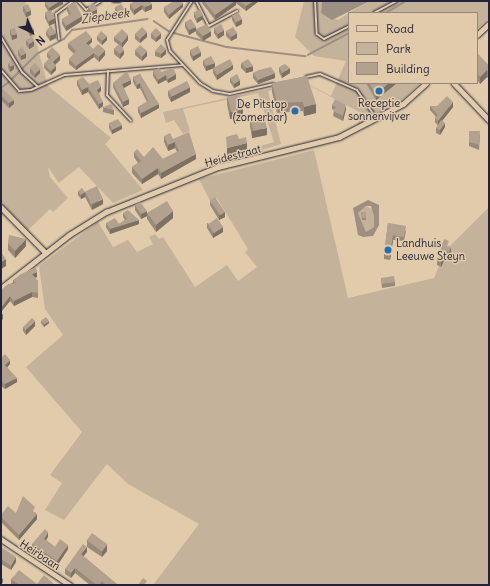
<!DOCTYPE html>
<html>
<head>
<meta charset="utf-8">
<style>
  body { margin:0 }
  #map { position:relative; width:490px; height:586px; overflow:hidden; background:#e1cbaa; font-family:Delius,sans-serif }
  div>[style] { position:absolute }
  .green>* { inset:0; background:#c5b29a }
  .water>* { inset:0; background:#9d8f82 }
  .stream>* { height:1.5px; margin:-0.75px; padding:0 0.75px; transform-origin:0.75px; border-radius:0.75px; background:#9d8f82 }
  .roads { filter:drop-shadow(0 0 1px #22223b) drop-shadow(0 0 1px #22223b) }
  .service>* { height:2px; margin:-1px; padding:0 1px; transform-origin:1px; border-radius:1px; background:#e1cbaa }
  .minor>* { height:4.5px; margin:-2.25px; padding:0 2.25px; transform-origin:2.25px; border-radius:2.25px; background:#e1cbaa }
  .wall>* { inset:0; background:#998a7b }
  .shaded-wall>* { inset:0; background:#7d7164 }
  .building>* { inset:0; background:#b2a18f; transform-origin:0 0 }
  .dots>* { width:11px; height:11px; translate:-50% -50%; box-sizing:border-box; border:2px solid #e1cbaa; border-radius:50% }
  span { translate:-50% -50%; white-space:nowrap; text-align:center; line-height:1.15; -webkit-text-stroke:3px #e1cbaa; paint-order:stroke }
  .poi-label { font-size:11px; color:#22223b }
  .right { translate:-100% -50%; text-align:right }
  .left { translate:0 -50%; text-align:left }
  .street-label { font-size:11px; color:#22223b }
  .water-label { font-size:12px; color:#413d4d; font-style:italic }
  .frame { position:absolute; inset:0; border:2px solid #22223b; pointer-events:none }
  .legend { position:absolute; left:348px; top:12px; width:130px; height:72px; box-sizing:border-box; background:#e1cbaa; border:1px solid #95877e; margin:0; padding:5px 7px; list-style:none; font-size:12px; color:#22223b }
  .legend li { display:flex; align-items:center; gap:8px; height:20px }
  .legend b { width:20px; border:1px solid #95877e }
  .north { position:absolute; left:12px; top:12px; width:40px; height:40px; -webkit-text-stroke:3px #e1cbaa; paint-order:stroke; rotate:136deg; font-size:11px; font-weight:700; line-height:16px; text-align:center; color:#22223b }
  .north::after { content:''; display:block; margin:auto; width:14px; height:18px; background:#22223b; clip-path:polygon(50% 0,100% 100%,50% 72%,0 100%) }
</style>
</head>
<body>
<div id="map">
  <div class="green">
    <i style="clip-path:polygon(1px 1px,25px 1px,48px 86px,111px 138px,105px 144px,143px 190px,113px 203px,79px 167px,59px 183px,48px 167px,50px 177px,68px 198px,53px 212px,50px 209px,26px 232px,1px 205px)"></i>
    <i style="clip-path:polygon(304px 1px,322px 1px,321px 13px,338px 20px,349px 13px,349px 83px,420px 83px,397px 104px,358px 125px,361px 113px,307px 84px,268px 91px,281px 144px,252px 153px,251px 149px,274px 142px,258px 93px,183px 109px,190px 131px,183px 134px,174px 120px,166px 123px,163px 112px,287px 85px,306px 83px,331px 96px,346px 61px,314px 56px,295px 37px)"></i>
    <i style="clip-path:polygon(370px 1px,489px 1px,489px 18px,477px 29px,477px 13px,349px 13px)"></i>
    <i style="clip-path:polygon(314px 150px,348px 298px,434px 278px,446px 250px,489px 207px,489px 585px,153px 585px,199px 524px,128px 484px,107px 464px,64px 520px,45px 510px,62px 483px,50px 475px,82px 432px,26px 367px,63px 335px,45px 309px,39px 266px,98px 222px,113px 247px,128px 240px,137px 252px,153px 244px,149px 237px,155px 234px,159px 239px,163px 237px,195px 287px,227px 265px,238px 281px,257px 267px,245px 252px,248px 249px,217px 198px,210px 201px,199px 179px)"></i>
    <i style="clip-path:polygon(366px 206px,374px 210px,374px 227px,366px 232px,358px 213px)"></i>
  </div>
  <div class="water">
    <i style="clip-path:polygon(322px 1px,370px 1px,332px 20px,321px 13px)"></i>
    <i style="clip-path:polygon(evenodd,368px 200px,379px 205px,379px 225px,373px 236px,363px 237px,358px 235px,353px 208px,368px 200px,366px 206px,371px 206px,374px 216px,374px 227px,366px 232px,358px 213px,366px 206px)"></i>
  </div>
  <div class="stream">
    <i style="left:386px;top:13px;width:23px;rotate:-31deg"></i>
    <i style="left:154px;top:21px;width:18px;rotate:34deg"></i>
    <i style="left:174px;top:33px;width:55px;rotate:14.8deg"></i>
    <i style="left:227px;top:47px;width:79px;rotate:6.6deg"></i>
    <i style="left:308px;top:55px;width:47px;rotate:-28.2deg"></i>
    <i style="left:12px;top:79px;width:35px;rotate:-45deg"></i>
    <i style="left:37px;top:54px;width:31px;rotate:-29deg"></i>
    <i style="left:64px;top:39px;width:12px;rotate:-48deg"></i>
    <i style="left:72px;top:30px;width:76px;rotate:-8.3deg"></i>
    <i style="left:1px;top:88px;width:10px;rotate:-37deg"></i>
  </div>
  <div class="roads">
    <div class="service">
      <i style="left:78px;top:1px;width:12px;rotate:48deg"></i>
      <i style="left:86px;top:10px;width:4px;rotate:-34deg"></i>
      <i style="left:113px;top:1px;width:7px"></i>
      <i style="left:192px;top:1px;width:46px;rotate:122.7deg"></i>
      <i style="left:167px;top:40px;width:11px;rotate:75deg"></i>
      <i style="left:170px;top:51px;width:44px;rotate:46.8deg"></i>
      <i style="left:200px;top:83px;width:15px;rotate:32deg"></i>
      <i style="left:213px;top:91px;width:17px;rotate:10deg"></i>
      <i style="left:230px;top:94px;width:45px;rotate:-12.8deg"></i>
      <i style="left:196px;top:1px;width:28px;rotate:63deg"></i>
      <i style="left:209px;top:26px;width:32px;rotate:-28deg"></i>
      <i style="left:315px;top:1px;width:33px;rotate:87deg"></i>
      <i style="left:317px;top:34px;width:9px;rotate:36deg"></i>
      <i style="left:324px;top:39px;width:28px;rotate:-27deg"></i>
      <i style="left:93px;top:6px;width:9px;rotate:-32deg"></i>
      <i style="left:374px;top:13px;width:26px;rotate:-28deg"></i>
      <i style="left:1px;top:37px;width:41px;rotate:59deg"></i>
      <i style="left:22px;top:72px;width:21px;rotate:43deg"></i>
      <i style="left:59px;top:39px;width:25px;rotate:-97deg"></i>
      <i style="left:56px;top:14px;width:21px;rotate:-37deg"></i>
      <i style="left:1px;top:70px;width:28px;rotate:49deg"></i>
      <i style="left:19px;top:91px;width:12px;rotate:-5deg"></i>
      <i style="left:31px;top:90px;width:37px;rotate:-24deg"></i>
      <i style="left:65px;top:75px;width:118px;rotate:-4.8deg"></i>
      <i style="left:108px;top:71px;width:24px;rotate:92deg"></i>
      <i style="left:107px;top:95px;width:35px;rotate:47deg"></i>
      <i style="left:306px;top:77px;width:14px;rotate:-12deg"></i>
      <i style="left:320px;top:74px;width:40px;rotate:23.4deg"></i>
      <i style="left:357px;top:90px;width:32px;rotate:56deg"></i>
    </div>
    <div class="minor">
      <i style="left:477px;top:35px;width:16px;rotate:-43deg"></i>
      <i style="left:454px;top:83px;width:51px;rotate:46.6deg"></i>
      <i style="left:1px;top:207px;width:64px;rotate:45.6deg"></i>
      <i style="left:1px;top:288px;width:86px;rotate:-37.9deg"></i>
      <i style="left:69px;top:235px;width:44px;rotate:-31.9deg"></i>
      <i style="left:106px;top:212px;width:121px;rotate:-21.9deg"></i>
      <i style="left:218px;top:167px;width:125px;rotate:-13.9deg"></i>
      <i style="left:339px;top:137px;width:72px;rotate:-27.3deg"></i>
      <i style="left:403px;top:104px;width:31px;rotate:-42deg"></i>
      <i style="left:1px;top:539px;width:83px;rotate:33.7deg"></i>
    </div>
  </div>
  <div class="wall">
    <i style="clip-path:polygon(63px 1px,63px 4px,51px 11px,55px 23px,49px 26px,45px 18px,45px 13px,48px 11px,45px 6px,45px 2px)"></i>
    <i style="clip-path:polygon(137px 1px,152px 9px,145px 12px,142px 9px,134px 15px,130px 9px,130px 4px)"></i>
    <i style="clip-path:polygon(202px 1px,259px 1px,246px 11px,236px 3px,236px 5px,215px 20px,202px 3px)"></i>
    <i style="clip-path:polygon(23px 6px,31px 15px,26px 17px,23px 11px)"></i>
    <i style="clip-path:polygon(67px 6px,82px 21px,66px 31px,62px 24px,62px 19px,69px 15px,67px 11px)"></i>
    <i style="clip-path:polygon(88px 7px,97px 14px,92px 17px,88px 12px)"></i>
    <i style="clip-path:polygon(115px 7px,125px 14px,119px 18px,115px 12px)"></i>
    <i style="clip-path:polygon(164px 7px,183px 7px,169px 19px,164px 12px)"></i>
    <i style="clip-path:polygon(194px 12px,203px 19px,197px 23px,194px 17px)"></i>
    <i style="clip-path:polygon(232px 15px,242px 24px,236px 27px,232px 20px)"></i>
    <i style="clip-path:polygon(185px 22px,196px 31px,189px 35px,185px 27px)"></i>
    <i style="clip-path:polygon(27px 26px,34px 34px,30px 36px,27px 31px)"></i>
    <i style="clip-path:polygon(214px 28px,224px 35px,218px 39px,214px 33px)"></i>
    <i style="clip-path:polygon(10px 29px,17px 38px,12px 40px,10px 34px)"></i>
    <i style="clip-path:polygon(196px 29px,211px 36px,203px 41px,196px 34px)"></i>
    <i style="clip-path:polygon(46px 31px,56px 38px,50px 41px,46px 35px)"></i>
    <i style="clip-path:polygon(226px 31px,237px 38px,231px 41px,226px 36px)"></i>
    <i style="clip-path:polygon(151px 33px,161px 38px,156px 42px,151px 38px)"></i>
    <i style="clip-path:polygon(135px 34px,147px 37px,140px 43px,135px 39px)"></i>
    <i style="clip-path:polygon(97px 36px,107px 40px,102px 45px,97px 40px)"></i>
    <i style="clip-path:polygon(114px 37px,128px 40px,122px 47px,124px 54px,120px 59px,114px 54px,114px 49px,119px 45px,114px 41px)"></i>
    <i style="clip-path:polygon(26px 40px,34px 46px,29px 49px,26px 45px)"></i>
    <i style="clip-path:polygon(92px 42px,89px 45px,93px 49px,105px 55px,99px 62px,94px 57px,76px 70px,69px 64px,69px 59px,74px 54px,68px 48px,68px 43px)"></i>
    <i style="clip-path:polygon(18px 50px,26px 58px,21px 60px,18px 55px)"></i>
    <i style="clip-path:polygon(135px 50px,147px 56px,142px 61px,135px 55px)"></i>
    <i style="clip-path:polygon(190px 50px,201px 56px,193px 61px,190px 55px)"></i>
    <i style="clip-path:polygon(155px 51px,166px 54px,161px 58px,155px 56px)"></i>
    <i style="clip-path:polygon(47px 53px,60px 60px,55px 64px,56px 70px,51px 75px,44px 68px,44px 64px,49px 59px,47px 57px)"></i>
    <i style="clip-path:polygon(477px 53px,489px 66px,489px 79px,487px 77px,480px 84px,477px 80px)"></i>
    <i style="clip-path:polygon(203px 60px,215px 67px,233px 69px,217px 80px,213px 73px,213px 68px,206px 71px,203px 65px)"></i>
    <i style="clip-path:polygon(8px 63px,14px 69px,10px 72px,8px 68px)"></i>
    <i style="clip-path:polygon(241px 63px,253px 71px,246px 73px,241px 68px)"></i>
    <i style="clip-path:polygon(279px 67px,290px 73px,282px 78px,279px 72px)"></i>
    <i style="clip-path:polygon(30px 68px,40px 73px,35px 78px,30px 73px)"></i>
    <i style="clip-path:polygon(153px 71px,161px 72px,176px 79px,168px 83px,166px 80px,158px 84px,153px 76px)"></i>
    <i style="clip-path:polygon(253px 73px,275px 78px,258px 84px,253px 78px)"></i>
    <i style="clip-path:polygon(140px 74px,159px 108px,141px 118px,138px 112px,138px 107px,147px 102px,140px 88px,137px 89px,133px 82px,133px 77px)"></i>
    <i style="clip-path:polygon(307px 76px,316px 113px,304px 116px,303px 111px,277px 113px,272px 92px,272px 83px)"></i>
    <i style="clip-path:polygon(230px 78px,240px 85px,234px 88px,230px 82px)"></i>
    <i style="clip-path:polygon(77px 80px,89px 84px,101px 91px,99px 93px,103px 106px,99px 109px,88px 92px,82px 95px,77px 85px)"></i>
    <i style="clip-path:polygon(113px 83px,131px 84px,124px 88px,129px 104px,123px 107px,113px 87px)"></i>
    <i style="clip-path:polygon(366px 83px,397px 83px,376px 100px)"></i>
    <i style="clip-path:polygon(1px 88px,14px 104px,9px 108px,1px 100px)"></i>
    <i style="clip-path:polygon(168px 91px,190px 92px,171px 102px,168px 96px)"></i>
    <i style="clip-path:polygon(227px 97px,243px 116px,230px 119px,227px 104px)"></i>
    <i style="clip-path:polygon(332px 105px,346px 109px,343px 121px,333px 116px,334px 110px,332px 109px)"></i>
    <i style="clip-path:polygon(430px 106px,453px 107px,442px 121px,445px 127px,440px 135px,436px 133px,436px 128px,438px 126px,435px 122px,435px 118px,436px 117px,430px 110px)"></i>
    <i style="clip-path:polygon(103px 107px,114px 110px,114px 115px,103px 112px)"></i>
    <i style="clip-path:polygon(250px 119px,267px 135px,252px 138px,250px 126px)"></i>
    <i style="clip-path:polygon(109px 123px,122px 129px,112px 134px,109px 128px)"></i>
    <i style="clip-path:polygon(469px 131px,480px 135px,479px 150px,469px 146px)"></i>
    <i style="clip-path:polygon(164px 136px,173px 139px,196px 159px,161px 179px,158px 174px,142px 184px,132px 173px,132px 167px,138px 163px,134px 157px,134px 152px,144px 157px,163px 159px,177px 152px,175px 148px,168px 151px,164px 142px)"></i>
    <i style="clip-path:polygon(78px 191px,85px 192px,103px 204px,92px 210px,85px 197px,81px 199px,78px 195px)"></i>
    <i style="clip-path:polygon(210px 201px,225px 217px,219px 220px,210px 205px)"></i>
    <i style="clip-path:polygon(135px 205px,147px 216px,141px 219px,135px 210px)"></i>
    <i style="clip-path:polygon(361px 212px,366px 212px,366px 220px,362px 220px)"></i>
    <i style="clip-path:polygon(123px 213px,139px 224px,110px 234px,106px 227px,106px 223px,119px 224px,125px 220px,123px 217px)"></i>
    <i style="clip-path:polygon(147px 213px,173px 218px,156px 232px,147px 219px)"></i>
    <i style="clip-path:polygon(207px 223px,223px 232px,213px 238px,207px 228px)"></i>
    <i style="clip-path:polygon(388px 223px,406px 231px,404px 241px,393px 240px,390px 260px,384px 259px,384px 254px)"></i>
    <i style="clip-path:polygon(8px 243px,26px 246px,15px 258px,8px 250px)"></i>
    <i style="clip-path:polygon(449px 246px,449px 247px,451px 252px,449px 257px,446px 256px,441px 267px,437px 265px,437px 260px)"></i>
    <i style="clip-path:polygon(37px 277px,35px 278px,38px 281px,38px 298px,32px 297px,14px 306px,10px 301px,1px 312px,3px 319px,1px 320px,1px 290px,13px 284px,13px 280px)"></i>
    <i style="clip-path:polygon(381px 278px,395px 282px,395px 286px,382px 288px)"></i>
    <i style="clip-path:polygon(41px 321px,49px 323px,44px 327px,41px 323px)"></i>
    <i style="clip-path:polygon(35px 326px,26px 335px,23px 331px,23px 327px)"></i>
    <i style="clip-path:polygon(1px 358px,10px 364px,7px 367px,17px 382px,5px 389px,1px 386px)"></i>
    <i style="clip-path:polygon(35px 512px,37px 519px,19px 540px,1px 522px,1px 515px,16px 513px)"></i>
    <i style="clip-path:polygon(48px 537px,46px 540px,55px 547px,68px 549px,57px 566px,32px 549px,32px 544px)"></i>
    <i style="clip-path:polygon(87px 540px,107px 551px,102px 557px,87px 547px)"></i>
    <i style="clip-path:polygon(1px 547px,16px 562px,11px 570px,1px 564px)"></i>
    <i style="clip-path:polygon(87px 552px,83px 556px,118px 585px,90px 585px,75px 573px,71px 578px,65px 574px,65px 569px)"></i>
    <i style="clip-path:polygon(11px 579px,37px 584px,54px 585px,12px 585px,11px 584px)"></i>
  </div>
  <div class="shaded-wall">
    <i style="clip-path:polygon(60px 1px,63px 1px,63px 4px,49px 12px,49px 8px)"></i>
    <i style="clip-path:polygon(235px 1px,236px 1px,236px 5px,215px 20px,215px 15px)"></i>
    <i style="clip-path:polygon(254px 1px,259px 1px,246px 11px,246px 6px)"></i>
    <i style="clip-path:polygon(183px 3px,183px 7px,169px 19px,169px 15px)"></i>
    <i style="clip-path:polygon(152px 4px,152px 9px,145px 12px,145px 7px)"></i>
    <i style="clip-path:polygon(142px 5px,142px 9px,134px 15px,134px 10px)"></i>
    <i style="clip-path:polygon(97px 9px,97px 14px,92px 17px,92px 12px)"></i>
    <i style="clip-path:polygon(31px 10px,31px 15px,26px 17px,26px 12px)"></i>
    <i style="clip-path:polygon(125px 10px,125px 14px,119px 18px,119px 13px)"></i>
    <i style="clip-path:polygon(203px 15px,203px 19px,197px 23px,197px 18px)"></i>
    <i style="clip-path:polygon(82px 16px,82px 21px,66px 31px,66px 26px)"></i>
    <i style="clip-path:polygon(55px 18px,55px 23px,49px 26px,49px 21px)"></i>
    <i style="clip-path:polygon(242px 19px,242px 24px,236px 27px,236px 22px)"></i>
    <i style="clip-path:polygon(196px 27px,196px 31px,189px 35px,189px 30px)"></i>
    <i style="clip-path:polygon(34px 29px,34px 34px,30px 36px,30px 32px)"></i>
    <i style="clip-path:polygon(224px 30px,224px 35px,218px 39px,218px 34px)"></i>
    <i style="clip-path:polygon(211px 31px,211px 36px,203px 41px,203px 36px)"></i>
    <i style="clip-path:polygon(147px 32px,147px 37px,140px 43px,140px 39px)"></i>
    <i style="clip-path:polygon(56px 33px,56px 38px,50px 41px,50px 36px)"></i>
    <i style="clip-path:polygon(161px 33px,161px 38px,156px 42px,156px 38px)"></i>
    <i style="clip-path:polygon(237px 33px,237px 38px,231px 41px,231px 37px)"></i>
    <i style="clip-path:polygon(17px 34px,17px 38px,12px 40px,12px 35px)"></i>
    <i style="clip-path:polygon(128px 35px,128px 40px,122px 48px,122px 43px)"></i>
    <i style="clip-path:polygon(107px 36px,107px 40px,102px 45px,102px 41px)"></i>
    <i style="clip-path:polygon(92px 38px,92px 42px,86px 47px,86px 43px)"></i>
    <i style="clip-path:polygon(34px 41px,34px 46px,29px 49px,29px 44px)"></i>
    <i style="clip-path:polygon(166px 49px,166px 54px,161px 58px,161px 54px)"></i>
    <i style="clip-path:polygon(105px 50px,105px 55px,99px 62px,99px 57px)"></i>
    <i style="clip-path:polygon(124px 50px,124px 54px,120px 59px,120px 54px)"></i>
    <i style="clip-path:polygon(147px 51px,147px 56px,142px 61px,142px 57px)"></i>
    <i style="clip-path:polygon(201px 52px,201px 56px,193px 61px,193px 56px)"></i>
    <i style="clip-path:polygon(26px 53px,26px 58px,21px 60px,21px 56px)"></i>
    <i style="clip-path:polygon(94px 53px,94px 57px,76px 70px,76px 66px)"></i>
    <i style="clip-path:polygon(60px 55px,60px 60px,53px 67px,53px 62px)"></i>
    <i style="clip-path:polygon(215px 63px,215px 68px,206px 71px,206px 66px)"></i>
    <i style="clip-path:polygon(14px 65px,14px 69px,10px 72px,10px 67px)"></i>
    <i style="clip-path:polygon(233px 65px,233px 69px,217px 80px,217px 75px)"></i>
    <i style="clip-path:polygon(56px 66px,56px 70px,51px 75px,51px 71px)"></i>
    <i style="clip-path:polygon(253px 66px,253px 71px,246px 73px,246px 68px)"></i>
    <i style="clip-path:polygon(290px 68px,290px 73px,282px 78px,282px 73px)"></i>
    <i style="clip-path:polygon(40px 69px,40px 73px,35px 78px,35px 74px)"></i>
    <i style="clip-path:polygon(487px 70px,487px 77px,480px 84px,480px 77px)"></i>
    <i style="clip-path:polygon(275px 73px,275px 78px,258px 84px,258px 80px)"></i>
    <i style="clip-path:polygon(176px 74px,176px 79px,168px 83px,168px 79px)"></i>
    <i style="clip-path:polygon(166px 75px,166px 80px,158px 84px,158px 80px)"></i>
    <i style="clip-path:polygon(131px 80px,131px 84px,122px 89px,122px 84px)"></i>
    <i style="clip-path:polygon(240px 80px,240px 85px,234px 88px,234px 84px)"></i>
    <i style="clip-path:polygon(140px 83px,140px 88px,137px 89px,137px 85px)"></i>
    <i style="clip-path:polygon(389px 83px,397px 83px,376px 100px,376px 94px)"></i>
    <i style="clip-path:polygon(101px 86px,101px 91px,97px 94px,97px 90px)"></i>
    <i style="clip-path:polygon(88px 87px,88px 92px,82px 95px,82px 90px)"></i>
    <i style="clip-path:polygon(190px 87px,190px 92px,171px 102px,171px 97px)"></i>
    <i style="clip-path:polygon(129px 99px,129px 104px,123px 107px,123px 102px)"></i>
    <i style="clip-path:polygon(14px 100px,14px 104px,9px 108px,9px 103px)"></i>
    <i style="clip-path:polygon(103px 102px,103px 106px,99px 109px,99px 104px)"></i>
    <i style="clip-path:polygon(453px 102px,453px 107px,438px 126px,438px 121px)"></i>
    <i style="clip-path:polygon(159px 104px,159px 108px,141px 118px,141px 113px)"></i>
    <i style="clip-path:polygon(316px 104px,316px 113px,304px 116px,304px 107px)"></i>
    <i style="clip-path:polygon(346px 105px,346px 109px,343px 121px,343px 116px)"></i>
    <i style="clip-path:polygon(243px 109px,243px 116px,230px 119px,230px 112px)"></i>
    <i style="clip-path:polygon(445px 123px,445px 127px,440px 135px,440px 130px)"></i>
    <i style="clip-path:polygon(122px 125px,122px 129px,112px 134px,112px 130px)"></i>
    <i style="clip-path:polygon(267px 128px,267px 135px,252px 138px,252px 131px)"></i>
    <i style="clip-path:polygon(175px 142px,175px 148px,168px 151px,168px 145px)"></i>
    <i style="clip-path:polygon(247px 143px,247px 150px,227px 155px,227px 148px)"></i>
    <i style="clip-path:polygon(196px 154px,196px 159px,161px 179px,161px 173px)"></i>
    <i style="clip-path:polygon(158px 168px,158px 174px,142px 184px,142px 179px)"></i>
    <i style="clip-path:polygon(85px 192px,85px 197px,81px 199px,81px 195px)"></i>
    <i style="clip-path:polygon(103px 199px,103px 204px,92px 210px,92px 205px)"></i>
    <i style="clip-path:polygon(147px 211px,147px 216px,141px 219px,141px 214px)"></i>
    <i style="clip-path:polygon(173px 211px,173px 218px,156px 232px,156px 225px)"></i>
    <i style="clip-path:polygon(225px 212px,225px 217px,219px 220px,219px 215px)"></i>
    <i style="clip-path:polygon(139px 220px,139px 224px,110px 234px,110px 229px)"></i>
    <i style="clip-path:polygon(223px 227px,223px 232px,213px 238px,213px 233px)"></i>
    <i style="clip-path:polygon(393px 235px,393px 240px,390px 260px,390px 255px)"></i>
    <i style="clip-path:polygon(26px 239px,26px 246px,15px 258px,15px 251px)"></i>
    <i style="clip-path:polygon(451px 247px,451px 252px,449px 257px,449px 252px)"></i>
    <i style="clip-path:polygon(446px 251px,446px 256px,441px 267px,441px 262px)"></i>
    <i style="clip-path:polygon(6px 259px,6px 266px,1px 269px,1px 262px)"></i>
    <i style="clip-path:polygon(37px 272px,37px 277px,32px 279px,32px 274px)"></i>
    <i style="clip-path:polygon(32px 292px,32px 297px,14px 306px,14px 301px)"></i>
    <i style="clip-path:polygon(10px 296px,10px 301px,1px 312px,1px 308px)"></i>
    <i style="clip-path:polygon(3px 314px,3px 319px,1px 320px,1px 315px)"></i>
    <i style="clip-path:polygon(35px 321px,35px 326px,26px 335px,26px 330px)"></i>
    <i style="clip-path:polygon(49px 321px,49px 323px,44px 327px,44px 325px)"></i>
    <i style="clip-path:polygon(10px 360px,10px 364px,5px 370px,5px 365px)"></i>
    <i style="clip-path:polygon(17px 378px,17px 382px,5px 389px,5px 384px)"></i>
    <i style="clip-path:polygon(37px 514px,37px 519px,19px 540px,19px 535px)"></i>
    <i style="clip-path:polygon(48px 532px,48px 537px,44px 543px,44px 539px)"></i>
    <i style="clip-path:polygon(107px 544px,107px 551px,102px 557px,102px 551px)"></i>
    <i style="clip-path:polygon(68px 545px,68px 549px,57px 566px,57px 561px)"></i>
    <i style="clip-path:polygon(87px 547px,87px 552px,81px 559px,81px 554px)"></i>
    <i style="clip-path:polygon(16px 557px,16px 562px,11px 570px,11px 566px)"></i>
    <i style="clip-path:polygon(75px 568px,75px 573px,71px 578px,71px 573px)"></i>
    <i style="clip-path:polygon(3px 578px,3px 582px,1px 585px,1px 580px)"></i>
  </div>
  <div class="building">
    <i style="clip-path:polygon(46px 1px,60px 1px,49px 8px,45px 2px)"></i>
    <i style="clip-path:polygon(137px 1px,150px 1px,152px 4px,145px 7px,142px 5px,134px 10px,130px 4px)"></i>
    <i style="clip-path:polygon(174px 1px,182px 1px,183px 3px,169px 15px,164px 7px)"></i>
    <i style="clip-path:polygon(204px 1px,235px 1px,215px 15px)"></i>
    <i style="clip-path:polygon(239px 1px,254px 1px,246px 6px)"></i>
    <i style="clip-path:polygon(75px 2px,82px 16px,66px 26px,62px 19px,71px 14px,67px 6px)"></i>
    <i style="clip-path:polygon(94px 3px,97px 9px,92px 12px,88px 7px)"></i>
    <i style="left:28px;top:4px;width:7px;height:5px;rotate:63deg"></i>
    <i style="clip-path:polygon(121px 4px,125px 10px,119px 13px,115px 7px)"></i>
    <i style="left:200px;top:9px;width:7px;height:7px;rotate:63deg"></i>
    <i style="left:51px;top:10px;width:9px;height:7px;rotate:63deg"></i>
    <i style="left:238px;top:12px;width:8px;height:7px;rotate:60deg"></i>
    <i style="clip-path:polygon(191px 19px,196px 27px,189px 30px,185px 22px)"></i>
    <i style="clip-path:polygon(30px 24px,34px 29px,30px 32px,27px 26px)"></i>
    <i style="clip-path:polygon(207px 24px,211px 31px,203px 36px,196px 29px)"></i>
    <i style="clip-path:polygon(221px 24px,224px 30px,218px 34px,214px 28px)"></i>
    <i style="clip-path:polygon(51px 25px,56px 33px,50px 36px,46px 31px)"></i>
    <i style="left:142px;top:27px;width:7px;height:10px;rotate:45deg"></i>
    <i style="clip-path:polygon(233px 27px,237px 33px,231px 37px,226px 31px)"></i>
    <i style="clip-path:polygon(15px 28px,17px 34px,12px 35px,10px 29px)"></i>
    <i style="left:156px;top:28px;width:7px;height:7px;rotate:45deg"></i>
    <i style="clip-path:polygon(122px 29px,128px 35px,122px 43px,114px 37px)"></i>
    <i style="clip-path:polygon(86px 31px,92px 38px,86px 43px,93px 49px,98px 44px,105px 50px,99px 57px,94px 53px,76px 66px,69px 59px,76px 51px,68px 43px)"></i>
    <i style="clip-path:polygon(101px 31px,107px 36px,102px 41px,97px 36px)"></i>
    <i style="clip-path:polygon(32px 37px,34px 41px,29px 44px,26px 40px)"></i>
    <i style="clip-path:polygon(119px 44px,124px 50px,120px 54px,114px 49px)"></i>
    <i style="clip-path:polygon(161px 44px,166px 49px,161px 54px,155px 51px)"></i>
    <i style="clip-path:polygon(140px 45px,147px 51px,142px 57px,135px 50px)"></i>
    <i style="left:198px;top:46px;width:7px;height:9px;rotate:63deg"></i>
    <i style="clip-path:polygon(22px 47px,26px 53px,21px 56px,18px 50px)"></i>
    <i style="clip-path:polygon(52px 47px,60px 55px,53px 62px,56px 66px,51px 71px,44px 64px,51px 57px,47px 53px)"></i>
    <i style="clip-path:polygon(477px 53px,489px 66px,489px 72px,487px 70px,480px 77px,477px 73px)"></i>
    <i style="clip-path:polygon(211px 56px,215px 63px,206px 66px,203px 60px)"></i>
    <i style="clip-path:polygon(230px 59px,233px 65px,217px 75px,213px 68px)"></i>
    <i style="clip-path:polygon(248px 59px,253px 66px,246px 68px,241px 63px)"></i>
    <i style="left:12px;top:61px;width:4px;height:4px;rotate:63deg"></i>
    <i style="clip-path:polygon(35px 63px,40px 69px,35px 74px,30px 68px)"></i>
    <i style="clip-path:polygon(285px 64px,290px 68px,282px 73px,279px 67px)"></i>
    <i style="clip-path:polygon(271px 67px,275px 73px,258px 80px,253px 73px,259px 70px)"></i>
    <i style="clip-path:polygon(159px 68px,161px 72px,173px 68px,176px 74px,168px 79px,166px 75px,158px 80px,153px 71px)"></i>
    <i style="clip-path:polygon(127px 71px,131px 80px,122px 84px,129px 99px,123px 102px,113px 83px)"></i>
    <i style="clip-path:polygon(140px 74px,159px 104px,141px 113px,138px 107px,148px 101px,140px 83px,137px 85px,133px 77px)"></i>
    <i style="clip-path:polygon(237px 74px,240px 80px,234px 84px,230px 78px)"></i>
    <i style="clip-path:polygon(307px 76px,316px 104px,304px 107px,303px 102px,277px 103px,272px 83px)"></i>
    <i style="clip-path:polygon(83px 77px,89px 84px,98px 80px,101px 86px,97px 90px,103px 102px,99px 104px,88px 87px,82px 90px,77px 80px)"></i>
    <i style="left:187px;top:81px;width:7px;height:21px;rotate:63deg"></i>
    <i style="clip-path:polygon(369px 83px,389px 83px,376px 94px)"></i>
    <i style="clip-path:polygon(1px 88px,2px 88px,14px 100px,9px 103px,1px 95px)"></i>
    <i style="left:239px;top:94px;width:16px;height:12px;rotate:75deg"></i>
    <i style="clip-path:polygon(447px 96px,453px 102px,438px 121px,435px 118px,438px 115px,430px 106px,437px 106px)"></i>
    <i style="clip-path:polygon(335px 99px,346px 105px,343px 116px,333px 111px,336px 107px,332px 105px)"></i>
    <i style="clip-path:polygon(111px 104px,114px 110px,103px 107px)"></i>
    <i style="left:264px;top:116px;width:12px;height:14px;rotate:76deg"></i>
    <i style="clip-path:polygon(118px 119px,122px 125px,112px 130px,109px 123px)"></i>
    <i style="clip-path:polygon(441px 120px,445px 123px,440px 130px,436px 128px)"></i>
    <i style="clip-path:polygon(469px 131px,480px 131px,479px 145px,469px 142px)"></i>
    <i style="clip-path:polygon(189px 132px,196px 154px,161px 173px,158px 168px,142px 179px,132px 167px,141px 161px,134px 152px,137px 149px,144px 157px,153px 147px,163px 159px,179px 151px,175px 142px,168px 145px,164px 136px,170px 133px,173px 139px)"></i>
    <i style="clip-path:polygon(237px 134px,239px 139px,246px 137px,247px 143px,227px 148px,226px 137px)"></i>
    <i style="left:97px;top:186px;width:14px;height:13px;rotate:65deg"></i>
    <i style="left:82px;top:188px;width:5px;height:5px;rotate:53deg"></i>
    <i style="left:215px;top:197px;width:18px;height:6px;rotate:56deg"></i>
    <i style="clip-path:polygon(167px 201px,173px 211px,156px 225px,147px 213px)"></i>
    <i style="clip-path:polygon(140px 202px,147px 211px,141px 214px,135px 205px)"></i>
    <i style="clip-path:polygon(128px 210px,139px 220px,110px 229px,106px 223px,115px 218px,119px 224px,127px 219px,123px 213px)"></i>
    <i style="clip-path:polygon(361px 212px,366px 212px,366px 218px,362px 218px)"></i>
    <i style="left:217px;top:218px;width:11px;height:11px;rotate:56deg"></i>
    <i style="clip-path:polygon(388px 223px,406px 226px,404px 237px,393px 235px,390px 255px,384px 254px)"></i>
    <i style="clip-path:polygon(9px 235px,26px 239px,15px 251px,8px 243px)"></i>
    <i style="clip-path:polygon(444px 239px,449px 241px,447px 246px,451px 247px,449px 252px,446px 251px,441px 262px,437px 260px)"></i>
    <i style="clip-path:polygon(1px 252px,6px 259px,1px 262px)"></i>
    <i style="clip-path:polygon(36px 267px,37px 272px,32px 274px,38px 281px,38px 293px,32px 292px,14px 301px,10px 296px,1px 308px,1px 290px,8px 284px,16px 283px,13px 280px,21px 274px)"></i>
    <i style="left:394px;top:276px;width:6px;height:13px;rotate:81deg"></i>
    <i style="left:46px;top:317px;width:5px;height:6px;rotate:53deg"></i>
    <i style="left:32px;top:318px;width:4px;height:13px;rotate:45deg"></i>
    <i style="clip-path:polygon(5px 354px,10px 360px,5px 365px,17px 378px,5px 384px,1px 381px,1px 358px)"></i>
    <i style="clip-path:polygon(23px 496px,35px 507px,33px 511px,37px 514px,19px 535px,1px 517px,1px 515px,8px 506px,16px 513px)"></i>
    <i style="clip-path:polygon(45px 529px,48px 532px,44px 539px,55px 547px,60px 539px,68px 545px,57px 561px,32px 544px)"></i>
    <i style="left:92px;top:533px;width:19px;height:9px;rotate:36deg"></i>
    <i style="clip-path:polygon(83px 544px,87px 547px,81px 554px,118px 585px,106px 585px,102px 581px,99px 585px,97px 585px,75px 568px,71px 573px,65px 569px)"></i>
    <i style="clip-path:polygon(1px 547px,16px 557px,11px 566px,1px 559px)"></i>
    <i style="clip-path:polygon(19px 570px,37px 584px,44px 575px,54px 584px,53px 585px,19px 585px,11px 579px)"></i>
    <i style="clip-path:polygon(143px 578px,147px 581px,144px 585px,138px 585px)"></i>
  </div>
  <div class="dots">
    <i style="left:379px;top:91px;background:#1f6fb2"></i>
    <i style="left:295px;top:111px;background:#1f6fb2"></i>
    <i style="left:388px;top:250px;background:#1f6fb2"></i>
  </div>
  <div class="poi-label">
    <span style="left:379px;top:110px">Receptie<br>sonnenvijver</span>
    <span class="right" style="left:287px;top:111px">De Pitstop<br>(zomerbar)</span>
    <span class="left" style="left:396px;top:250px">Landhuis<br>Leeuwe Steyn</span>
  </div>
  <div class="street-label">
    <span style="left:233px;top:156px;rotate:-15deg">Heidestraat</span>
    <span style="left:40px;top:555px;rotate:33deg">Heirbaan</span>
  </div>
  <div class="water-label">
    <span style="left:105px;top:16px;rotate:-8deg">Ziepbeek</span>
  </div>
  <div class="frame"></div>
  <ul class="legend">
  <li><b style="height:5px;background:#e1cbaa"></b>Road</li>
  <li><b style="height:11px;background:#c5b29a"></b>Park</li>
  <li><b style="height:11px;background:#b2a18f"></b>Building</li>
  </ul>
  <div class="north">N</div>
</div>
</body>
</html>
